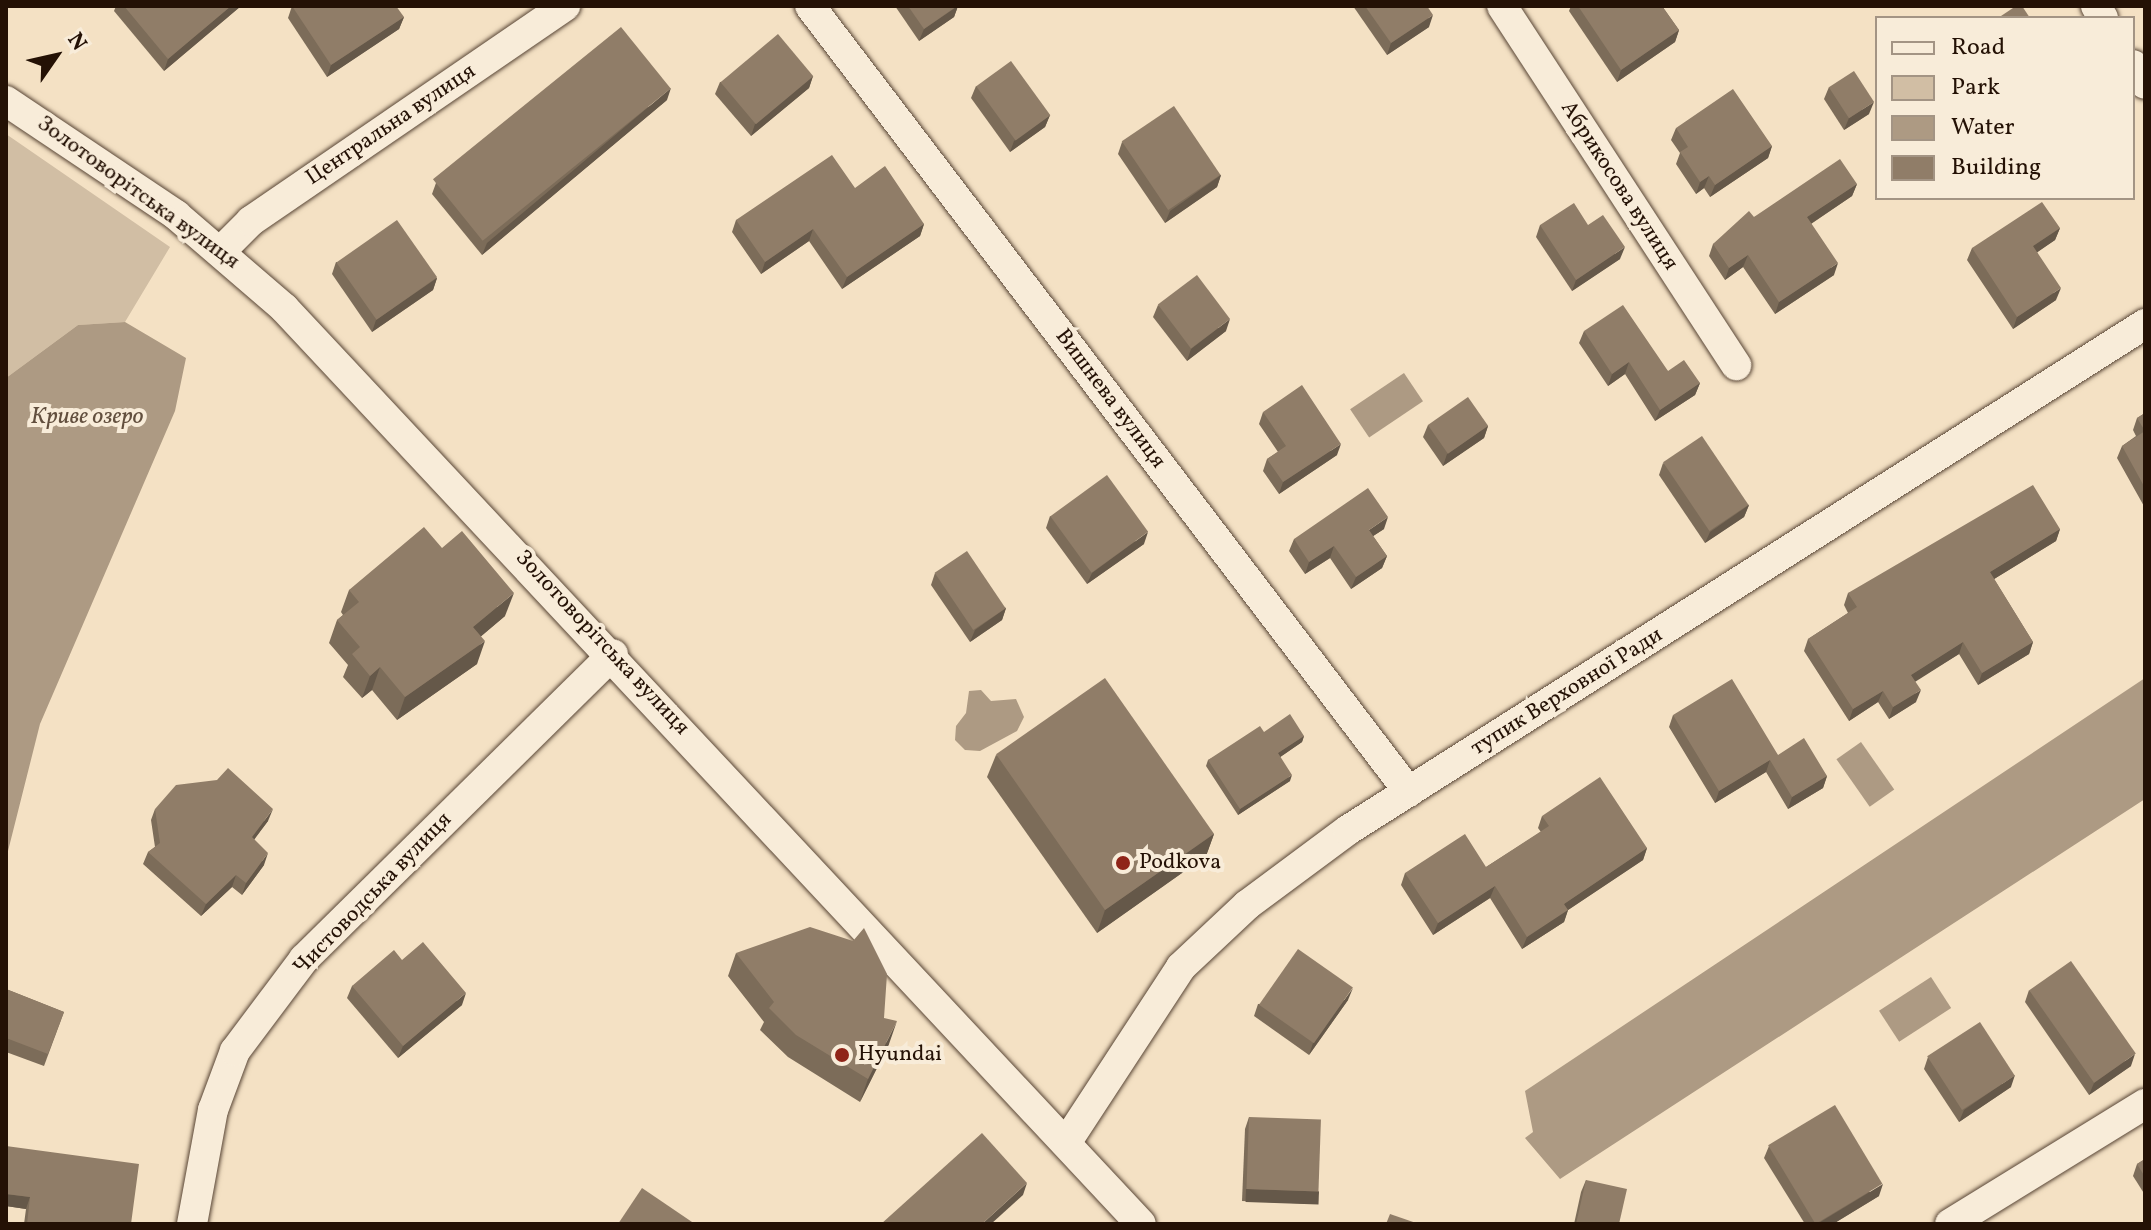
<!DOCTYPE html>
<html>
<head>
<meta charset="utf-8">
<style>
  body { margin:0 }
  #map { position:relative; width:2151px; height:1230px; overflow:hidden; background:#f4e1c4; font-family:Vollkorn,serif }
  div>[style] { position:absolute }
  .green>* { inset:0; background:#d1bea4 }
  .water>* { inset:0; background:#ad9a83; transform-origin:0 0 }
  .roads { filter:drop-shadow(0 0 2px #584535) drop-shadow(0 0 2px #584535) }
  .minor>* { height:30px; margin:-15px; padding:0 15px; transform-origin:15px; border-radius:15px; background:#f8ecd9 }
  .wall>* { inset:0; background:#7c6c59 }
  .shaded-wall>* { inset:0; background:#655849; transform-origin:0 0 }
  .building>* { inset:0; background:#907d68; transform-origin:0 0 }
  .dots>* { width:22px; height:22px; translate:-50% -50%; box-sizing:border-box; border:4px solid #f8ecd9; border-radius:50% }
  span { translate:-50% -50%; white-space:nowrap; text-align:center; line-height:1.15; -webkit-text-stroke:8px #f8ecd9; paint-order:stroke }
  .street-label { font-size:22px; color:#241105 }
  .poi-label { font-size:22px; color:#241105 }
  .left { translate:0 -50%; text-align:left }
  .water-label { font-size:24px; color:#624f3e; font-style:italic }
  .frame { position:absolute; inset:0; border:8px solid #241105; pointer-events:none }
  .legend { position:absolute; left:1875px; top:16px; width:260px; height:184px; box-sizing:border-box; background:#f8ecd9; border:2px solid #a39484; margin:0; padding:10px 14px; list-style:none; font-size:24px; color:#241105 }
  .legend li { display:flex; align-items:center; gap:16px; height:40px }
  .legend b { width:40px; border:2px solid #a39484 }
  .north { position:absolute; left:16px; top:16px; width:80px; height:80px; -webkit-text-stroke:6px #f8ecd9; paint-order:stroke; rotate:56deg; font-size:22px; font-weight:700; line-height:32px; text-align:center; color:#241105 }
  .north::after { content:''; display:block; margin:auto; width:28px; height:36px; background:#241105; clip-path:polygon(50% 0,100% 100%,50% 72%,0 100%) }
</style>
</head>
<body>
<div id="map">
  <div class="green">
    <i style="clip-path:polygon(6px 134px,170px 247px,125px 322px,78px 325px,6px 378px)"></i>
  </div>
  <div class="water">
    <i style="clip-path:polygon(125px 322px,186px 358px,175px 411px,40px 724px,6px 859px,6px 378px,78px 325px)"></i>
    <i style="left:1404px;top:373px;width:34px;height:65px;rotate:56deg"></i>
    <i style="clip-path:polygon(2145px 678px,2145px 799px,1560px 1179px,1525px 1138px,1533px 1132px,1525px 1091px)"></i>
    <i style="clip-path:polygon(981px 690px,991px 701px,1016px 699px,1024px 717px,1017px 731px,980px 751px,965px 750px,955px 740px,956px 726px,966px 713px,969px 691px)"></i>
    <i style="left:1861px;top:742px;width:58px;height:30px;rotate:55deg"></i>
    <i style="left:1931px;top:977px;width:37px;height:62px;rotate:57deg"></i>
  </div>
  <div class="roads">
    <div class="minor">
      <i style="left:810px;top:6px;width:988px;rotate:52.69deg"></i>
      <i style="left:1502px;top:6px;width:429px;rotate:56.9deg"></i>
      <i style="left:2096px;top:6px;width:14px;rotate:60deg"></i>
      <i style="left:2133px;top:65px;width:22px;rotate:58deg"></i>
      <i style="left:6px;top:101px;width:205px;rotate:33.8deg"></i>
      <i style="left:176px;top:215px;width:143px;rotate:40.7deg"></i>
      <i style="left:284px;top:308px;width:1254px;rotate:46.91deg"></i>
      <i style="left:222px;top:250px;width:41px;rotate:-45deg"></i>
      <i style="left:251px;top:221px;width:381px;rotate:-34.4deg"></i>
      <i style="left:1066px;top:1143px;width:210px;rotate:-56.8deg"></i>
      <i style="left:1181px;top:967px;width:91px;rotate:-43.2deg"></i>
      <i style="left:1247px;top:905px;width:126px;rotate:-36.6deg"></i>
      <i style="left:1348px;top:830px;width:944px;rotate:-32.41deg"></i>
      <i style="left:192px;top:1224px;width:116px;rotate:-79.6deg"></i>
      <i style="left:213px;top:1110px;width:63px;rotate:-69.6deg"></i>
      <i style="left:235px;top:1051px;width:115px;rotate:-53.1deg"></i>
      <i style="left:304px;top:959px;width:434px;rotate:-44.6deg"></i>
      <i style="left:1950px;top:1224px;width:229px;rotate:-31.6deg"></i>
    </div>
  </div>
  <div class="wall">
    <i style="clip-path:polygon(116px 6px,241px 6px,164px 71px,114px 11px)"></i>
    <i style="clip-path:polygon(292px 6px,404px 17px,399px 29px,327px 77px,288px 18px)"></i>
    <i style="clip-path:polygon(895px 6px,958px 6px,954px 17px,919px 41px)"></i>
    <i style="clip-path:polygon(1353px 6px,1427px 6px,1429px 27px,1387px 55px)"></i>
    <i style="clip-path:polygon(1571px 6px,1662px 6px,1679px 30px,1675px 42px,1617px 82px,1569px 11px)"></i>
    <i style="clip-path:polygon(813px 76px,809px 88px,751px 136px,715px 94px,720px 82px)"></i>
    <i style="clip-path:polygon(976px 86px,1050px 115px,1045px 127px,1010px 152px,971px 98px)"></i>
    <i style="clip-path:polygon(1829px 87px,1869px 114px,1844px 130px,1824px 99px)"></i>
    <i style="clip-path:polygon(667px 100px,482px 255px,432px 194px,436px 183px)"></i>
    <i style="clip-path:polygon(1676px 128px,1772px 146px,1768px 158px,1710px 197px,1704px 188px,1696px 194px,1676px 164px,1680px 153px,1671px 140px)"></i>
    <i style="clip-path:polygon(1122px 142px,1221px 175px,1217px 187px,1165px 223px,1118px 154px)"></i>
    <i style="clip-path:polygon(1857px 184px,1852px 196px,1811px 224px,1834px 275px,1775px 314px,1743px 267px,1725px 280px,1709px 256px,1713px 244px,1754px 217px)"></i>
    <i style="clip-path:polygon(855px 188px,924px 224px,920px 236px,842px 289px,809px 241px,761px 274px,732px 232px,736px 220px)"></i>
    <i style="clip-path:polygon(1540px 225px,1588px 225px,1620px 259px,1572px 291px,1536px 237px)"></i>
    <i style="clip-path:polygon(2060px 228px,2055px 240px,2037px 252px,2056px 300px,2013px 329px,1967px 260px,1972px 248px)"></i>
    <i style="clip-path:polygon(336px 262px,437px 278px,433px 290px,372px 332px,332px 274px)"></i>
    <i style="clip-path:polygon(1158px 305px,1226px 331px,1187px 361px,1153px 317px)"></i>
    <i style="clip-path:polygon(1584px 331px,1668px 371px,1700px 383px,1695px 395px,1655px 421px,1625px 374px,1608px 386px,1579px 343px)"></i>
    <i style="clip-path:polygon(1263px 412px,1337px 455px,1279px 494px,1263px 471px,1267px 459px,1278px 452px,1259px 424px)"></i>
    <i style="clip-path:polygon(2145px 413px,2145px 508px,2117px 458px,2122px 446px,2136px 436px,2133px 430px,2137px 418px)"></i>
    <i style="clip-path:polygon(1428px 425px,1488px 426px,1484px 438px,1443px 466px,1423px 437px)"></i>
    <i style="clip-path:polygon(1663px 463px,1749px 505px,1744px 517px,1705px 543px,1659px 475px)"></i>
    <i style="clip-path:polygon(1050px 516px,1144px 544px,1087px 584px,1046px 528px)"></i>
    <i style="clip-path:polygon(1384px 529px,1373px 536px,1387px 556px,1382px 568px,1351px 589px,1330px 558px,1305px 574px,1289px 551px,1294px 539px)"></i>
    <i style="clip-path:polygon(2060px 529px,2056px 541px,1994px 579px,2033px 642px,2029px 654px,1978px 685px,1959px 654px,1915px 681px,1916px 702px,1889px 719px,1878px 702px,1849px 721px,1804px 651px,1808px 639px,1848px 613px,1844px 605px,1848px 593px)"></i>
    <i style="clip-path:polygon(442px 548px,505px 616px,481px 636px,477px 664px,397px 720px,372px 690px,362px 698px,343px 677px,348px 665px,329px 643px,337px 620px,343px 615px,341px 612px,349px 590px)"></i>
    <i style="clip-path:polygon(935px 573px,1006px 608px,1002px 620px,970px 642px,931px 585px)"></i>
    <i style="clip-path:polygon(1673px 715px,1778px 755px,1827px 776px,1823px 788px,1788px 809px,1766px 772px,1715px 803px,1669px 727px)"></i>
    <i style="clip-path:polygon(1264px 732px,1304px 736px,1302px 742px,1280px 757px,1290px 781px,1238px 815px,1206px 766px,1208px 760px)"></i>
    <i style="clip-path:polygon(996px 755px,1214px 834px,1206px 856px,1097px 933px,987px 777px)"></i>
    <i style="clip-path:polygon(155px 809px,268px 821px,254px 839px,264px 865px,242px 895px,232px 887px,201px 916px,143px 864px,148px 852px,155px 847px,151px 820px)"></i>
    <i style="clip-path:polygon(1542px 816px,1647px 848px,1643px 860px,1568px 910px,1564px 922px,1522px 949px,1490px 898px,1433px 935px,1401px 885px,1405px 873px,1486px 867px,1541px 832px,1538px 828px)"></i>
    <i style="clip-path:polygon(736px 953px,889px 1044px,860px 1102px,788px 1057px,760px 1030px,764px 1022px,728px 976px)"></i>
    <i style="clip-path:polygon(402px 960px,462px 1005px,398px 1058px,347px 998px,352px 986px)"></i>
    <i style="clip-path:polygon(6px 989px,64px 1012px,44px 1066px,6px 1052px)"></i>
    <i style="clip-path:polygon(2029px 990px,2131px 1066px,2089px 1095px,2025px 1002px)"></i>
    <i style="clip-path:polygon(1348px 1000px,1309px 1055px,1254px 1016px,1258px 1004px)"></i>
    <i style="clip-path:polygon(1928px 1057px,2011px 1087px,1959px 1122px,1924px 1069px)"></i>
    <i style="clip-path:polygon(1249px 1117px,1319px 1192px,1315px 1204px,1242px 1201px,1245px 1129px)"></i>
    <i style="clip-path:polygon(6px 1146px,131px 1224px,24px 1224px,26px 1209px,6px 1206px)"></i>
    <i style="clip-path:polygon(1769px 1146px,1879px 1196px,1833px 1224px,1805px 1224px,1764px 1158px)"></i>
    <i style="clip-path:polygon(2145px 1159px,2145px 1195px,2133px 1176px,2137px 1164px)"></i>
    <i style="clip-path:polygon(1586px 1180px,1619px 1224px,1574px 1224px,1581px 1192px)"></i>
  </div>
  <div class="shaded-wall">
    <i style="clip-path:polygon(231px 6px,241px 6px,164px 71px,168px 59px)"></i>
    <i style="clip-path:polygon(958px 6px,954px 17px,919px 41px,924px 29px)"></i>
    <i style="clip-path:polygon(1433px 15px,1429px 27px,1387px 55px,1391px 43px)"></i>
    <i style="clip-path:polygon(404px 17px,399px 29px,327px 77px,331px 65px)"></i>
    <i style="clip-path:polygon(1679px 30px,1675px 42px,1617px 82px,1621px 70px)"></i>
    <i style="clip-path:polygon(813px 76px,809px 88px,751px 136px,755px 124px)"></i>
    <i style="clip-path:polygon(671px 88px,667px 100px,482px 255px,487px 243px)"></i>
    <i style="clip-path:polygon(1874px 102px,1869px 114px,1844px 130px,1849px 118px)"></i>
    <i style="clip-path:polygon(1050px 115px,1045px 127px,1010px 152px,1014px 141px)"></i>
    <i style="clip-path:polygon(1772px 146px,1768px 158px,1710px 197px,1715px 185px)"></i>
    <i style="clip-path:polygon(1221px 175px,1217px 187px,1165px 223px,1170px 211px)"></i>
    <i style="clip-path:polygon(1709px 176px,1704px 188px,1696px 194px,1700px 182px)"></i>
    <i style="clip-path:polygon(1857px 184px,1852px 196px,1803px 229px,1807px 217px)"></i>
    <i style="clip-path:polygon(924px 224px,920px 236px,842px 289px,847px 277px)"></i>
    <i style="clip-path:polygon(2060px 228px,2055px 240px,2029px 258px,2033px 246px)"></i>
    <i style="clip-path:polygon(813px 229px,809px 241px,761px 274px,765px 262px)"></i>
    <i style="clip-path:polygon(1625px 247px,1620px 259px,1572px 291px,1576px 280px)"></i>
    <i style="clip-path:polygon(1748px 255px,1743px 267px,1725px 280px,1729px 268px)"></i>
    <i style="clip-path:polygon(1838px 263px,1834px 275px,1775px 314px,1779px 302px)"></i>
    <i style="clip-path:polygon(437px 278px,433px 290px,372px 332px,376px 320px)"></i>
    <i style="clip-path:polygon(2061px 288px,2056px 300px,2013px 329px,2017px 317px)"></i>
    <i style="clip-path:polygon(1230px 319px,1226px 331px,1187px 361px,1191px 349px)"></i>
    <i style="clip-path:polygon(1629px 362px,1625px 374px,1608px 386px,1612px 374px)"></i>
    <i style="clip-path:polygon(1700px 383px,1695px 395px,1655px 421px,1660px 410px)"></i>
    <i style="clip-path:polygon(1488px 426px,1484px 438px,1443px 466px,1447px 454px)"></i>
    <i style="clip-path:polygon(1341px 444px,1337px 455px,1279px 494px,1283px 482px)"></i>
    <i style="clip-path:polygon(1749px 505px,1744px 517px,1705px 543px,1710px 532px)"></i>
    <i style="clip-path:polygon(1388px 517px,1384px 529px,1364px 542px,1369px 530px)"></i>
    <i style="clip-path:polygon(2060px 529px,2056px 541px,1986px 584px,1990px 572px)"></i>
    <i style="clip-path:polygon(1148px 532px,1144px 544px,1087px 584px,1092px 573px)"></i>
    <i style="clip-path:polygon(1334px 546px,1330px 558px,1305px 574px,1309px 562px)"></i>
    <i style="clip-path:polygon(1387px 556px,1382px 568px,1351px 589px,1356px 577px)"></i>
    <i style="clip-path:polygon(514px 593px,505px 616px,465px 650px,473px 627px)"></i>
    <i style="clip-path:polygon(1006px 608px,1002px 620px,970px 642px,975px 630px)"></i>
    <i style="clip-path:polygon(485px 641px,477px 664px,397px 720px,405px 697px)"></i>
    <i style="clip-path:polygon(1963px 642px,1959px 654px,1907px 687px,1911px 675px)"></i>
    <i style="clip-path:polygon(2033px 642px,2029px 654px,1978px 685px,1982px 673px)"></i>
    <i style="clip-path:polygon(380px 667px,372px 690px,362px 698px,370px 676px)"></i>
    <i style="clip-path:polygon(1921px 690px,1916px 702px,1889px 719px,1893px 707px)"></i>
    <i style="clip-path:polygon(1883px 691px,1878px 702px,1849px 721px,1853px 709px)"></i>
    <i style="clip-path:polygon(1304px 736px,1302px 742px,1276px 760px,1278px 753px)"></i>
    <i style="clip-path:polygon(1770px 760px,1766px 772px,1715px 803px,1719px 791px)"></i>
    <i style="clip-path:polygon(1292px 775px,1290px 781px,1238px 815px,1240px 809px)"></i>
    <i style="clip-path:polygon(1827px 776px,1823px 788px,1788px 809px,1792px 797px)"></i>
    <i style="clip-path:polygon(273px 809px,268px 821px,248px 848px,252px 837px)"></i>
    <i style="clip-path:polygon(1214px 834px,1206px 856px,1097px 933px,1105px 910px)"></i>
    <i style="clip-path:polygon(1647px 848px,1643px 860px,1568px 910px,1564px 922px,1522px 949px,1527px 937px,1564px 904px)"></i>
    <i style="clip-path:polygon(268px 853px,264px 865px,242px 895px,246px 883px)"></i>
    <i style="clip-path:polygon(236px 875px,232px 887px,201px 916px,206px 904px)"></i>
    <i style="clip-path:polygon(1495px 886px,1490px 898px,1433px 935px,1438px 923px)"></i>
    <i style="clip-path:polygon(1353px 988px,1348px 1000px,1309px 1055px,1313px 1043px)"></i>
    <i style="clip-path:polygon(466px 993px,462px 1005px,398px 1058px,403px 1046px)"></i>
    <i style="clip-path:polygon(897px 1021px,889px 1044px,860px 1102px,868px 1079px)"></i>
    <i style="clip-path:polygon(2135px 1054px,2131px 1066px,2089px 1095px,2094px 1083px)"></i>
    <i style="clip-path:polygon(2015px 1075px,2011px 1087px,1959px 1122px,1964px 1110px)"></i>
    <i style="clip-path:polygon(1027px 1183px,1023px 1195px,991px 1224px,982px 1224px)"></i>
    <i style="clip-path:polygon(1883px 1184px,1879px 1196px,1833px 1224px,1817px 1224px)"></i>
    <i style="left:1246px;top:1189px;width:73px;height:13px;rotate:2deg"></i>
    <i style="clip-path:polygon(6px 1194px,30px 1197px,26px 1209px,6px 1206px)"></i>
  </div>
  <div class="building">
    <i style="clip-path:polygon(124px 6px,231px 6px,168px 59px)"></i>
    <i style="clip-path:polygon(292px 6px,396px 6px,404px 17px,331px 65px)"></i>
    <i style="clip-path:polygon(908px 6px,957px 6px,924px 29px)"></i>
    <i style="clip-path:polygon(1365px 6px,1427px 6px,1433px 15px,1391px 43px)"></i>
    <i style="clip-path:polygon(1578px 6px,1662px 6px,1679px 30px,1621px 70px)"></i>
    <i style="clip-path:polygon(2016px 6px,2022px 6px,2030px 18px,1998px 18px)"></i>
    <i style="left:621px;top:27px;width:79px;height:242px;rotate:51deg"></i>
    <i style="left:778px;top:34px;width:55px;height:75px;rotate:50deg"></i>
    <i style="left:1011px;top:61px;width:67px;height:43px;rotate:54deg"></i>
    <i style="left:1854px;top:71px;width:37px;height:30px;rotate:57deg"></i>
    <i style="clip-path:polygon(1733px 89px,1772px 146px,1715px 185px,1709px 176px,1700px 182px,1680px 152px,1688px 147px,1676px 128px)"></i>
    <i style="left:1174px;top:106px;width:83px;height:63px;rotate:56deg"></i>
    <i style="clip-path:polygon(832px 155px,855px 188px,885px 166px,924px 224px,847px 277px,813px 229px,765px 262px,736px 220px)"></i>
    <i style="clip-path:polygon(1840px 159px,1857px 184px,1807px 217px,1838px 263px,1779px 302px,1748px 255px,1729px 268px,1713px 244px,1749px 211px,1754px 217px)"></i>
    <i style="clip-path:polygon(2042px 202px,2060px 228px,2033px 246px,2061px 288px,2017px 317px,1972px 248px)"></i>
    <i style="clip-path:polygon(1574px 203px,1588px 225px,1603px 215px,1625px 247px,1576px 280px,1540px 225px)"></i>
    <i style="left:397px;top:220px;width:70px;height:74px;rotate:55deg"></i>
    <i style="left:1197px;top:275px;width:55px;height:49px;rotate:53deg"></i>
    <i style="clip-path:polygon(1623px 305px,1668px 371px,1684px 360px,1700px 383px,1660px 410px,1629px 362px,1612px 374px,1584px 331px)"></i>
    <i style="clip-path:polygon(1302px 385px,1341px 444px,1283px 482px,1267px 459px,1286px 446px,1263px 412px)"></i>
    <i style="left:1468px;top:397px;width:35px;height:49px;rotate:55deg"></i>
    <i style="clip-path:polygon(2145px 413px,2145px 488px,2122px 446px,2145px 431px,2137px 418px)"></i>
    <i style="left:1702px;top:436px;width:83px;height:47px;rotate:56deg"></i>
    <i style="left:1107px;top:475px;width:70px;height:70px;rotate:54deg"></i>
    <i style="clip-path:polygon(2033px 485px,2060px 529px,1990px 572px,2033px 642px,1982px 673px,1963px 642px,1911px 675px,1921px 690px,1893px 707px,1883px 691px,1853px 709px,1808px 639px,1857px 607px,1848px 593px)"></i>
    <i style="clip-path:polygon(1368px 488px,1388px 517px,1369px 530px,1387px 556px,1356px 577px,1334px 546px,1309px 562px,1294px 539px)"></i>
    <i style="clip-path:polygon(424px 527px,442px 548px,462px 531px,514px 593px,473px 627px,485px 641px,405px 697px,380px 667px,370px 676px,352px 654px,360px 647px,337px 620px,359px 602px,349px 590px)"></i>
    <i style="left:967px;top:551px;width:69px;height:39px;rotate:56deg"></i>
    <i style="left:1105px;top:678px;width:190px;height:133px;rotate:55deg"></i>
    <i style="clip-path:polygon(1732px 679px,1778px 755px,1804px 738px,1827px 776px,1792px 797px,1770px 760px,1719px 791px,1673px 715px)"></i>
    <i style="clip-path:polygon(1290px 714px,1304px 736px,1278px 753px,1292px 775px,1240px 809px,1208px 760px,1260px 726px,1264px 732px)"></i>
    <i style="clip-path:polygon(228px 768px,273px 809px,252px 837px,268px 853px,246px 883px,236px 875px,206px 904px,148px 852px,160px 843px,155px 809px,176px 785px,217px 780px)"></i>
    <i style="clip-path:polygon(1600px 777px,1647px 848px,1564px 904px,1568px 910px,1527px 937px,1495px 886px,1438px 923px,1405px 873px,1465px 834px,1486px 867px,1549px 826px,1542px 816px)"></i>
    <i style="clip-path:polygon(810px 927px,853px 941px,864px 928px,887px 974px,884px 1018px,897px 1021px,868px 1079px,796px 1035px,769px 1008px,774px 1002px,736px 953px)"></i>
    <i style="clip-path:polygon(423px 942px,466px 993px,403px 1046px,352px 986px,394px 950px,402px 960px)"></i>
    <i style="left:1298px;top:949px;width:67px;height:68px;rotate:35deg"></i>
    <i style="left:2071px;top:961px;width:113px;height:51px;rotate:55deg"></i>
    <i style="clip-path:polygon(6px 989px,64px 1012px,48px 1054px,6px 1038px)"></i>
    <i style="left:1980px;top:1022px;width:64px;height:63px;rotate:57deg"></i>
    <i style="left:1835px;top:1105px;width:92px;height:78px;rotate:59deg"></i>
    <i style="left:1249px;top:1117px;width:72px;height:72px;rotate:2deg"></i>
    <i style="clip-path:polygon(982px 1133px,1027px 1183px,982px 1224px,881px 1224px)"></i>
    <i style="clip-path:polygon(6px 1146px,139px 1164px,131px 1224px,27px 1224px,30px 1197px,6px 1194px)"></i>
    <i style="clip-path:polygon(2145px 1159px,2145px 1177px,2137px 1164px)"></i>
    <i style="clip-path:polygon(1586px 1180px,1627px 1189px,1619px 1224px,1576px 1224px)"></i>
    <i style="clip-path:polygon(642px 1188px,695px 1224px,618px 1224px)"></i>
    <i style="clip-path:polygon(1390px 1214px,1419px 1224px,1386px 1224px)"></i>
  </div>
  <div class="dots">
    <i style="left:1123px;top:863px;background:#8f2418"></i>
    <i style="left:842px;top:1055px;background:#8f2418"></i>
  </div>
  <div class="street-label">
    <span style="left:391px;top:125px;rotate:-34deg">Центральна вулиця</span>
    <span style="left:1619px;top:186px;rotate:57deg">Абрикосова вулиця</span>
    <span style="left:138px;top:193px;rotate:36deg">Золотоворітська вулиця</span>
    <span style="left:1110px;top:399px;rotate:53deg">Вишнева вулиця</span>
    <span style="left:602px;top:643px;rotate:47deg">Золотоворітська вулиця</span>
    <span style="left:1567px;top:692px;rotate:-32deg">тупик Верховної Ради</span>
    <span style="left:373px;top:894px;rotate:-46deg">Чистоводська вулиця</span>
  </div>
  <div class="poi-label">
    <span class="left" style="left:1139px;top:863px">Podkova</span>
    <span class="left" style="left:858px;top:1055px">Hyundai</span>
  </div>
  <div class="water-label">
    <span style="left:87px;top:418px">Криве озеро</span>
  </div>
  <div class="frame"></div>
  <ul class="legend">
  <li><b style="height:10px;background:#f8ecd9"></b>Road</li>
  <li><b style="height:22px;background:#d1bea4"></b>Park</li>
  <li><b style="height:22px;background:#ad9a83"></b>Water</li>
  <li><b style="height:22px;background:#907d68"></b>Building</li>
  </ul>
  <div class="north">N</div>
</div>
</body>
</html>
